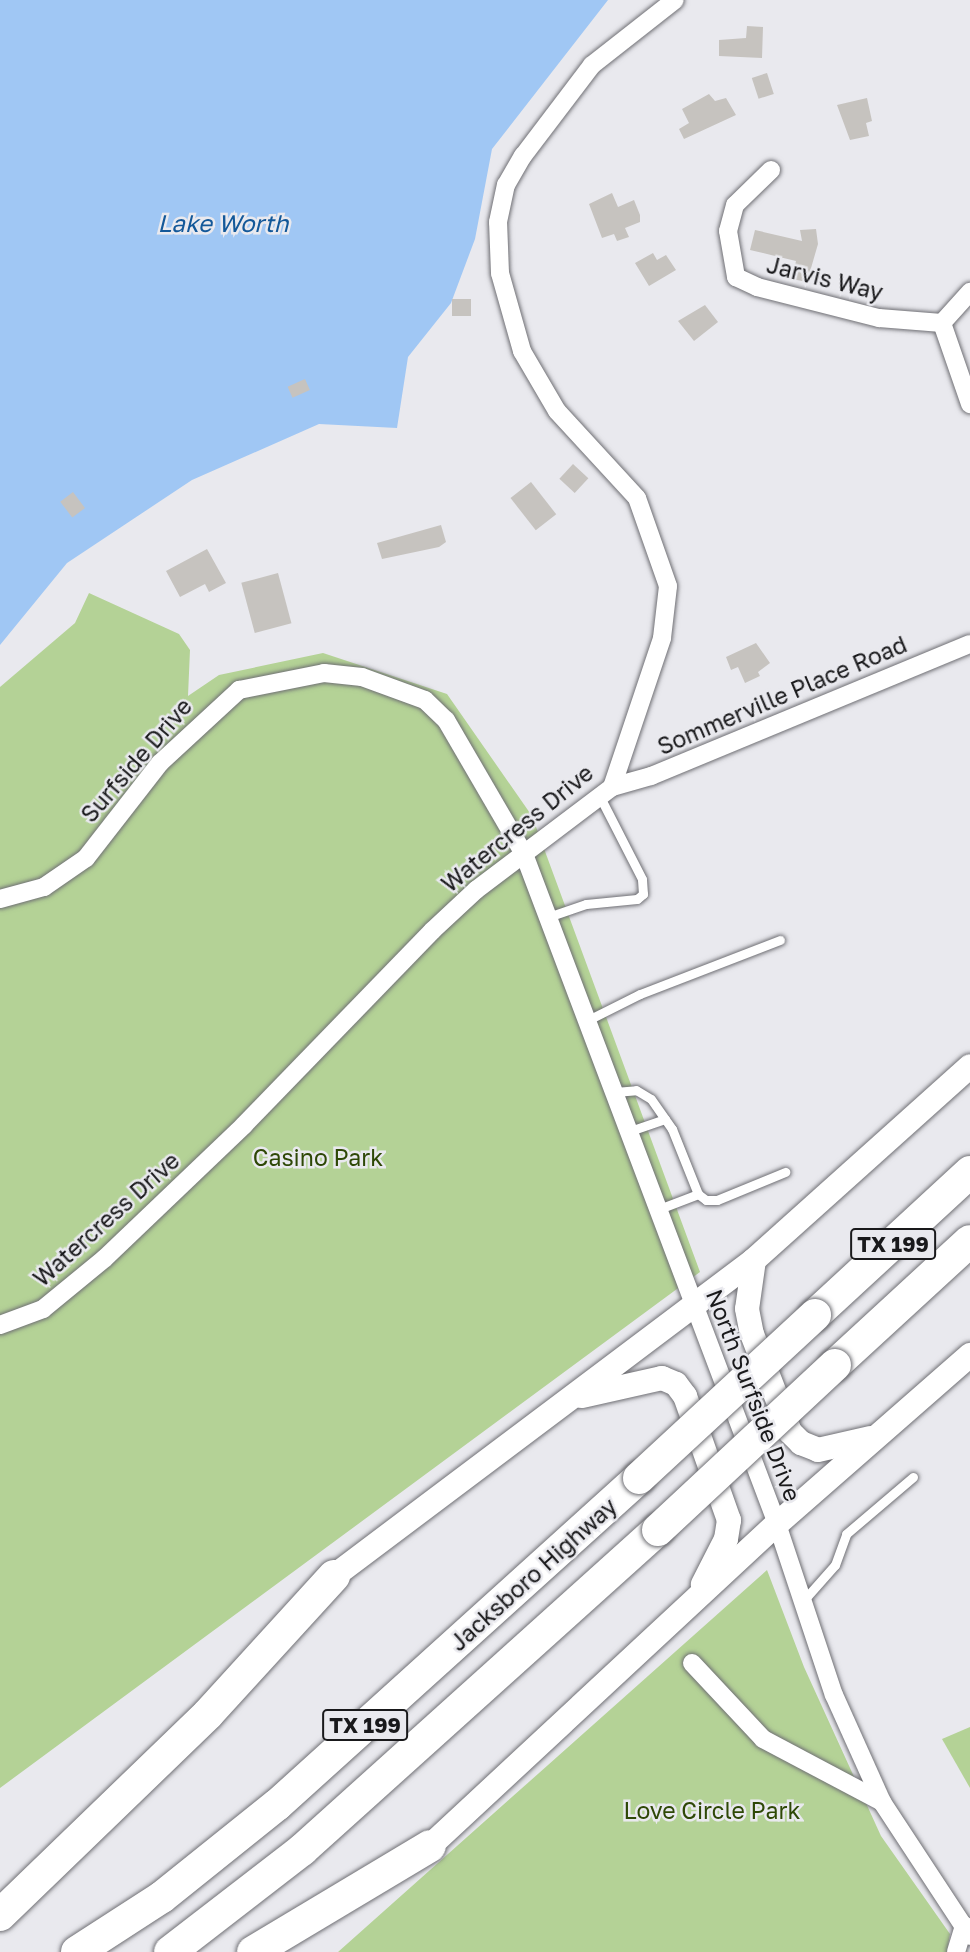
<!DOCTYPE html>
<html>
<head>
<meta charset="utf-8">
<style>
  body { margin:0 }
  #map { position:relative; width:970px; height:1952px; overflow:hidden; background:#e9e9ee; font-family:"Golos Text",sans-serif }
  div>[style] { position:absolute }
  .green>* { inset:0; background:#b4d296 }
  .water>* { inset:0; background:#a0c7f4 }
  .building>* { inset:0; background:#c6c3bf; transform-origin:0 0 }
  .roads { filter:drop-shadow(0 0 2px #6f6f74) drop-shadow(0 0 2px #6f6f74) }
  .service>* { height:9px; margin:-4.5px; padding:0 4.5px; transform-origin:4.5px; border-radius:4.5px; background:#fff }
  .minor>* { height:18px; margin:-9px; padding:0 9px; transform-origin:9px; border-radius:9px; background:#fff }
  .secondary>* { height:24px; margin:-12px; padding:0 12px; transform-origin:12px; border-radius:12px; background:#fff }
  .motorway>* { height:32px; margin:-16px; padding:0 16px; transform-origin:16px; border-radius:16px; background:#fff }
  .bridges { filter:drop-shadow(0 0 2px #6f6f74) drop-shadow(0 0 2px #6f6f74) }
  .motorway-bridge>* { height:32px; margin:-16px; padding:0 16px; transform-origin:16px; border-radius:16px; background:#fff }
  span { translate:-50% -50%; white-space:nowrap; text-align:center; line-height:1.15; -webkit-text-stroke:5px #e9e9ee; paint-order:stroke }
  .shield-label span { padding:2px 5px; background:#e9e9ee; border:2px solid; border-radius:5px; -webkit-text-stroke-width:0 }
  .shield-label { font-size:21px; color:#19191b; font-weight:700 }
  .street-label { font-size:23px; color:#19191b }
  .park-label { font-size:23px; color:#2e4806 }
  .water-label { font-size:24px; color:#135899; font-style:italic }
</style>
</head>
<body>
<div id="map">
  <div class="green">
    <i style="clip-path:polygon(89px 593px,179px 634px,190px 650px,188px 696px,219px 675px,323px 653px,447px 694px,532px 816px,700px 1272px,0 1788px,0 687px,75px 623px)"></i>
    <i style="clip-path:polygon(767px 1570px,804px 1667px,881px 1836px,950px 1934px,947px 1952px,338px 1952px)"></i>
    <i style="clip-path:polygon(970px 1727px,970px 1788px,942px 1739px)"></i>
  </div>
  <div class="water">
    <i style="clip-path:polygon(0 0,608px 0,492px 149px,475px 239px,451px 303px,408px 357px,397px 428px,319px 424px,192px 480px,67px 563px,0 645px)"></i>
  </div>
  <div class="building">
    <i style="clip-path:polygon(747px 26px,763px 27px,762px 58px,719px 56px,719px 40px,746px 38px)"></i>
    <i style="left:767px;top:73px;width:22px;height:16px;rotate:72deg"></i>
    <i style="clip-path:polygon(709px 94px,715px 101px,726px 98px,736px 115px,684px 139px,679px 129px,689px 123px,682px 109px)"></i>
    <i style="clip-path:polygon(867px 98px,872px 121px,866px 123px,869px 136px,850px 140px,837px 105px)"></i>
    <i style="clip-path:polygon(612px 193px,618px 207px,634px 200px,640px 215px,640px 222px,625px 228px,629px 237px,617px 241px,614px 234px,602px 238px,589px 204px)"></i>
    <i style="clip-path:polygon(816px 229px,818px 244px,807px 282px,792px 279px,796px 261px,750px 250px,755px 230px,802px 241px,800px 230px)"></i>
    <i style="clip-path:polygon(653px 253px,657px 260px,666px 255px,676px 270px,649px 286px,635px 263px)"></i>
    <i style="left:471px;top:299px;width:17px;height:19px;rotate:90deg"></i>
    <i style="clip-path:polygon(705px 305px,718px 322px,694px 341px,678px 321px)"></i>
    <i style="left:305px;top:379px;width:12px;height:19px;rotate:66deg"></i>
    <i style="left:573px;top:464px;width:21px;height:20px;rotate:43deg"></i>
    <i style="left:531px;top:482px;width:41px;height:26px;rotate:52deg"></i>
    <i style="left:73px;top:492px;width:20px;height:16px;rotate:53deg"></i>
    <i style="clip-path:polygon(441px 525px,446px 542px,439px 547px,382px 559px,377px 543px)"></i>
    <i style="clip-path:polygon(207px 549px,226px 583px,209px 592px,205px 584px,180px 597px,166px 571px)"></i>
    <i style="left:278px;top:573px;width:52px;height:38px;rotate:75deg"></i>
    <i style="clip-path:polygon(756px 643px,770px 663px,758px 672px,760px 676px,745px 683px,738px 667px,731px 670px,726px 657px)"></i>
  </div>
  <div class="roads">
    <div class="service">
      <i style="left:548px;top:917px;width:40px;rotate:-18.9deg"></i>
      <i style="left:586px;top:904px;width:51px;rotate:-5.6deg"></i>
      <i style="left:637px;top:899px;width:8px;rotate:-40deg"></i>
      <i style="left:643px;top:894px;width:15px;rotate:-94deg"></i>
      <i style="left:642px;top:879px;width:92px;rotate:-117.1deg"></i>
      <i style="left:588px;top:1020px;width:58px;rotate:-26.6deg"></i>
      <i style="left:640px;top:994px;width:150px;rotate:-21.1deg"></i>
      <i style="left:615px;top:1092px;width:21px;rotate:-5deg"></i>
      <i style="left:636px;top:1090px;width:17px;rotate:31deg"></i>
      <i style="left:651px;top:1099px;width:37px;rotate:55deg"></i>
      <i style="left:672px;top:1129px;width:70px;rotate:68.2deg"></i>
      <i style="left:698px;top:1194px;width:10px;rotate:37deg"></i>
      <i style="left:706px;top:1200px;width:11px"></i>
      <i style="left:717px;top:1200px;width:74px;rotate:-22.4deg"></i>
      <i style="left:630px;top:1131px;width:37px;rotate:-19deg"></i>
      <i style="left:659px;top:1209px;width:42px;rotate:-21deg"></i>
      <i style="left:803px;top:1601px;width:48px;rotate:-48.4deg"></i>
      <i style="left:835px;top:1565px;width:33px;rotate:-70deg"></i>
      <i style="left:846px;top:1534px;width:88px;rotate:-40.4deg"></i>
    </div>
    <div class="minor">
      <i style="left:771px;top:170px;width:50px;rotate:135.8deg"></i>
      <i style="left:735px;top:205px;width:27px;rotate:105deg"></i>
      <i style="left:728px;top:231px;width:47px;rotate:80.1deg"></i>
      <i style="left:736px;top:277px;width:23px;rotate:25deg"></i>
      <i style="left:757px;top:287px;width:126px;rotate:14.3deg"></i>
      <i style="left:879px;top:318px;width:63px;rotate:4.5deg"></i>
      <i style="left:942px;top:323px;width:86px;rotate:70.9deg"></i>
      <i style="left:942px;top:323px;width:42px;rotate:-47.9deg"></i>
      <i style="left:612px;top:787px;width:41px;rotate:-15.8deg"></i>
      <i style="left:651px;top:776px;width:345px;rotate:-22.5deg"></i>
      <i style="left:0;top:899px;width:46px;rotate:-15.3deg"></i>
      <i style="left:44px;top:887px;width:51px;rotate:-34.6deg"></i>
      <i style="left:86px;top:858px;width:120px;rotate:-52.1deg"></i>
      <i style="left:160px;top:763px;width:108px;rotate:-42.7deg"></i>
      <i style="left:239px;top:690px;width:87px;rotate:-11.3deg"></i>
      <i style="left:324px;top:673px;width:38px;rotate:6deg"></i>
      <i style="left:362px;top:677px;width:67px;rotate:20.1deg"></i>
      <i style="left:425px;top:700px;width:29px;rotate:44deg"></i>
      <i style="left:446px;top:720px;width:155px;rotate:59.8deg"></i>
      <i style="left:524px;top:854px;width:716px;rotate:69.31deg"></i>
      <i style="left:777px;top:1524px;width:180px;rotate:71.6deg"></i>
      <i style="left:834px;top:1695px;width:117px;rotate:65.8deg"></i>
      <i style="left:882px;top:1802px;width:160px;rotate:56.7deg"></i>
      <i style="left:0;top:1325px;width:46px;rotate:-20.4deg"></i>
      <i style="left:43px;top:1309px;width:80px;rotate:-39.4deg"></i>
      <i style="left:105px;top:1258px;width:192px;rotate:-43.7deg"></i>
      <i style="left:244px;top:1125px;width:270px;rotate:-45.9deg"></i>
      <i style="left:432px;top:931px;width:60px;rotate:-43deg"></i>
      <i style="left:476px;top:890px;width:171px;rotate:-37.1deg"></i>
      <i style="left:612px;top:787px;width:157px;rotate:-71.4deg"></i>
      <i style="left:662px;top:638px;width:52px;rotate:-83.4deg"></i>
      <i style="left:668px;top:586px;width:93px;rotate:-109.4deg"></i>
      <i style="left:637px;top:498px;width:118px;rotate:-132.6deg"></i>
      <i style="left:557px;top:411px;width:69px;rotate:-120.3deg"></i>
      <i style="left:522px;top:351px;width:81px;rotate:-105.8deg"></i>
      <i style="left:500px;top:273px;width:51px;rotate:-92.2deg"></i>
      <i style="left:498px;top:222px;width:38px;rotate:-78deg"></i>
      <i style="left:506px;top:185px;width:34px;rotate:-60deg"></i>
      <i style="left:523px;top:156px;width:114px;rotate:-52.8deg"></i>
      <i style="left:592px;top:65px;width:105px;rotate:-38.1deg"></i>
      <i style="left:692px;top:1663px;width:104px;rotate:46.9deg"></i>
      <i style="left:763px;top:1739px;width:135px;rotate:27.9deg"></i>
      <i style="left:956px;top:1952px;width:28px;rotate:-73deg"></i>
    </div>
    <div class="secondary">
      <i style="left:754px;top:1260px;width:49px;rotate:98.1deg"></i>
      <i style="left:747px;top:1309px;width:25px;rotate:79deg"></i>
      <i style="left:752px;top:1334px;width:105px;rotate:68.8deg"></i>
      <i style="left:790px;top:1432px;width:16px;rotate:45deg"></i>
      <i style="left:801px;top:1443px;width:18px;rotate:22deg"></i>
      <i style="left:818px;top:1450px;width:54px;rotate:-12.8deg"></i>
      <i style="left:582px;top:1396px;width:82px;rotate:-12.7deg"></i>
      <i style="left:662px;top:1378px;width:15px;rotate:23deg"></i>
      <i style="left:676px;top:1384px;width:15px;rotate:53deg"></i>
      <i style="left:685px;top:1396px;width:132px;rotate:70.5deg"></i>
      <i style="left:729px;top:1520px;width:19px;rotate:99deg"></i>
      <i style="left:726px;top:1539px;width:51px;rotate:117.1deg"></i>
      <i style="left:334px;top:1576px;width:526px;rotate:-36.96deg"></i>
      <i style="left:754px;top:1260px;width:290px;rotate:-41.9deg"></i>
      <i style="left:430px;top:1846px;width:473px;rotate:-42.9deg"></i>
      <i style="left:777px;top:1524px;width:257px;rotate:-41.2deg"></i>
    </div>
    <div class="motorway">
      <i style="left:815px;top:1315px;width:211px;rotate:-42.7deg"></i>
      <i style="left:835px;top:1365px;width:183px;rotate:-42.6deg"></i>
      <i style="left:0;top:1915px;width:289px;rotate:-44deg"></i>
      <i style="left:208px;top:1714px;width:187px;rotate:-47.6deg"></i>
      <i style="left:77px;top:1952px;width:101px;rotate:-32.9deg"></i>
      <i style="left:162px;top:1897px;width:147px;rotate:-38.7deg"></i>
      <i style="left:277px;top:1805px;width:488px;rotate:-42.1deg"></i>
      <i style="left:170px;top:1952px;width:167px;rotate:-37.7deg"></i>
      <i style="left:302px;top:1850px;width:479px;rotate:-42deg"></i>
      <i style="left:253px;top:1952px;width:206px;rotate:-30.9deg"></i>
    </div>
  </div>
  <div class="bridges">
    <div class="motorway-bridge">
      <i style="left:639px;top:1478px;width:240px;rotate:-42.8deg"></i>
      <i style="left:658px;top:1530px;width:242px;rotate:-43deg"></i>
    </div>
  </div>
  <div class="shield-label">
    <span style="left:893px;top:1244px">TX 199</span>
    <span style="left:365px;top:1725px">TX 199</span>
  </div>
  <div class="street-label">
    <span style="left:825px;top:278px;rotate:14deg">Jarvis Way</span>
    <span style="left:782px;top:695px;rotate:-23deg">Sommerville Place Road</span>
    <span style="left:136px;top:760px;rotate:-49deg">Surfside Drive</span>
    <span style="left:517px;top:828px;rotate:-39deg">Watercress Drive</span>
    <span style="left:106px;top:1219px;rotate:-42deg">Watercress Drive</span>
    <span style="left:754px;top:1395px;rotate:69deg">North Surfside Drive</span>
    <span style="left:533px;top:1574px;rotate:-42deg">Jacksboro Highway</span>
  </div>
  <div class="park-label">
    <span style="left:318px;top:1157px">Casino Park</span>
    <span style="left:712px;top:1810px">Love Circle Park</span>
  </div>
  <div class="water-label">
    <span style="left:223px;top:223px">Lake Worth</span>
  </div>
</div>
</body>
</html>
